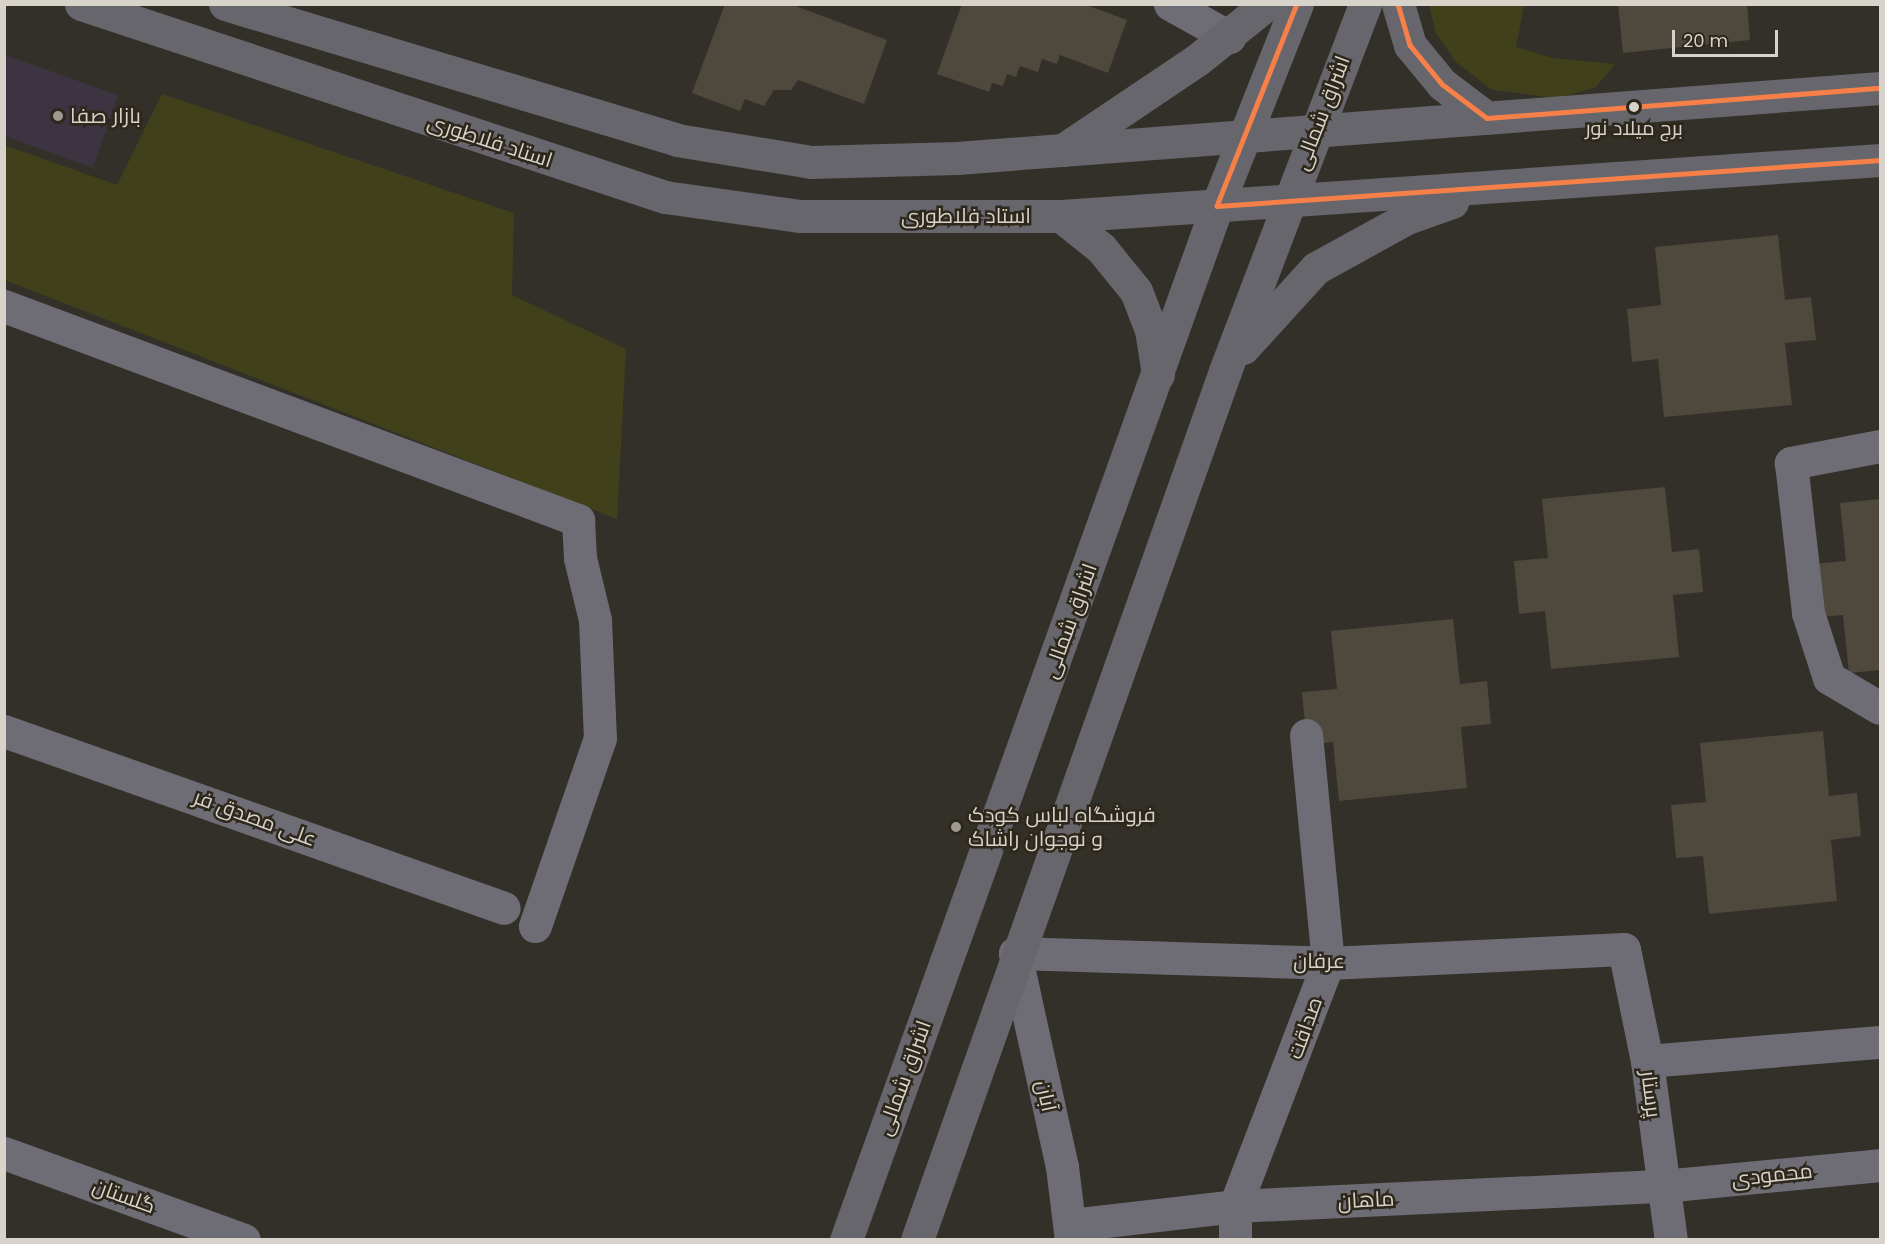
<!DOCTYPE html>
<html>
<head>
<meta charset="utf-8">
<style>
  body { margin:0 }
  #map { position:relative; width:1885px; height:1244px; overflow:hidden; background:#333029; font-family:Poppins,Cairo,sans-serif }
  div>[style] { position:absolute }
  .commercial>* { inset:0; background:#3d3441 }
  .green>* { inset:0; background:#40411a }
  .building>* { inset:0; background:#4e483d }
  .street>* { height:33px; margin:-16.5px; padding:0 16.5px; transform-origin:16.5px; border-radius:16.5px; background:#6e6d76 }
  .secondary>* { height:33px; margin:-16.5px; padding:0 16.5px; transform-origin:16.5px; border-radius:16.5px; background:#66666c }
  .bus-1>* { height:4.5px; margin:-2.25px; padding:0 2.25px; transform-origin:2.25px; border-radius:2.25px; background:#f78048 }
  .dots>* { width:16px; height:16px; translate:-50% -50%; box-sizing:border-box; border:3px solid #2e271b; border-radius:50% }
  span { translate:-50% -50%; white-space:nowrap; text-align:center; line-height:1.15; -webkit-text-stroke:5px #2e271b; paint-order:stroke }
  .bus-label { font-size:20px; color:#d7d3cb }
  .street-label { font-size:21px; color:#d7d3cb }
  .poi-label { font-size:21px; color:#d7d3cb }
  .left { translate:0 -50%; text-align:left }
  .frame { position:absolute; inset:0; border:6px solid #d7d3cb; pointer-events:none }
  .scale { position:absolute; left:1672px; top:30px; width:106px; height:27px; box-sizing:border-box; border:3px solid #d7d3cb; border-top:0; padding-left:8px; font-size:18px; line-height:21px; white-space:nowrap; color:#d7d3cb; -webkit-text-stroke:4px #2e271b; paint-order:stroke }
</style>
</head>
<body>
<div id="map">
  <div class="commercial">
    <i style="clip-path:polygon(5px 55px,118px 95px,93px 168px,5px 136px)"></i>
  </div>
  <div class="green">
    <i style="clip-path:polygon(1429px 5px,1524px 5px,1516px 47px,1552px 58px,1615px 64px,1596px 87px,1558px 98px,1492px 90px,1456px 62px,1436px 33px)"></i>
    <i style="clip-path:polygon(162px 94px,514px 213px,512px 295px,626px 349px,617px 519px,5px 280px,4px 145px,117px 185px)"></i>
  </div>
  <div class="building">
    <i style="clip-path:polygon(725px 4px,790px 4px,887px 40px,864px 104px,798px 80px,791px 90px,774px 90px,764px 106px,745px 99px,740px 111px,692px 93px)"></i>
    <i style="clip-path:polygon(962px 4px,1084px 4px,1127px 20px,1108px 73px,1060px 55px,1057px 64px,1042px 59px,1038px 72px,1020px 66px,1016px 77px,1007px 74px,1003px 86px,992px 83px,989px 92px,937px 74px)"></i>
    <i style="clip-path:polygon(1618px 4px,1747px 4px,1750px 40px,1623px 53px)"></i>
    <i style="clip-path:polygon(1778px 235px,1785px 300px,1811px 297px,1816px 340px,1785px 343px,1792px 405px,1664px 417px,1658px 359px,1632px 362px,1627px 309px,1661px 305px,1655px 247px)"></i>
    <i style="clip-path:polygon(1665px 487px,1672px 552px,1699px 549px,1703px 592px,1673px 595px,1679px 657px,1551px 669px,1545px 611px,1519px 614px,1514px 561px,1548px 558px,1542px 499px)"></i>
    <i style="clip-path:polygon(1880px 499px,1880px 670px,1849px 673px,1843px 615px,1817px 617px,1812px 564px,1846px 561px,1840px 503px)"></i>
    <i style="clip-path:polygon(1453px 619px,1460px 684px,1487px 681px,1491px 724px,1461px 727px,1467px 788px,1339px 801px,1333px 742px,1307px 745px,1302px 692px,1337px 689px,1331px 631px)"></i>
    <i style="clip-path:polygon(1823px 731px,1829px 796px,1857px 793px,1861px 836px,1831px 840px,1837px 901px,1709px 914px,1703px 856px,1676px 858px,1671px 805px,1706px 802px,1700px 743px)"></i>
  </div>
  <div class="street">
    <i style="left:1170px;top:4px;width:68px;rotate:29.2deg"></i>
    <i style="left:4px;top:306px;width:613px;rotate:20.45deg"></i>
    <i style="left:578px;top:520px;width:38px;rotate:87deg"></i>
    <i style="left:580px;top:558px;width:64px;rotate:76.4deg"></i>
    <i style="left:595px;top:620px;width:118px;rotate:87.6deg"></i>
    <i style="left:600px;top:738px;width:199px;rotate:109.1deg"></i>
    <i style="left:1880px;top:446px;width:91px;rotate:169.2deg"></i>
    <i style="left:1791px;top:463px;width:151px;rotate:83.5deg"></i>
    <i style="left:1808px;top:613px;width:68px;rotate:72.1deg"></i>
    <i style="left:1829px;top:678px;width:59px;rotate:30.5deg"></i>
    <i style="left:4px;top:731px;width:530px;rotate:19.49deg"></i>
    <i style="left:1647px;top:1061px;width:234px;rotate:-4.7deg"></i>
    <i style="left:4px;top:1153px;width:255px;rotate:19.9deg"></i>
    <i style="left:1071px;top:1225px;width:165px;rotate:-6.6deg"></i>
    <i style="left:1235px;top:1206px;width:428px;rotate:-2.7deg"></i>
    <i style="left:1663px;top:1186px;width:218px;rotate:-5.5deg"></i>
    <i style="left:1071px;top:1240px;width:74px;rotate:-97deg"></i>
    <i style="left:1062px;top:1167px;width:219px;rotate:-102.4deg"></i>
    <i style="left:1015px;top:953px;width:313px;rotate:1.8deg"></i>
    <i style="left:1328px;top:963px;width:296px;rotate:-2.7deg"></i>
    <i style="left:1624px;top:949px;width:114px;rotate:78.4deg"></i>
    <i style="left:1647px;top:1061px;width:181px;rotate:82.4deg"></i>
    <i style="left:1235px;top:1240px;width:34px;rotate:-90deg"></i>
    <i style="left:1235px;top:1206px;width:260px;rotate:-69.1deg"></i>
    <i style="left:1328px;top:963px;width:229px;rotate:-95.5deg"></i>
  </div>
  <div class="secondary">
    <i style="left:81px;top:4px;width:615px;rotate:18.29deg"></i>
    <i style="left:665px;top:197px;width:137px;rotate:8deg"></i>
    <i style="left:801px;top:216px;width:260px"></i>
    <i style="left:1061px;top:216px;width:821px;rotate:-3.91deg"></i>
    <i style="left:225px;top:4px;width:472px;rotate:16.7deg"></i>
    <i style="left:677px;top:140px;width:136px;rotate:9.3deg"></i>
    <i style="left:811px;top:162px;width:146px;rotate:-1.6deg"></i>
    <i style="left:957px;top:158px;width:926px;rotate:-4.34deg"></i>
    <i style="left:1398px;top:4px;width:43px;rotate:73.7deg"></i>
    <i style="left:1410px;top:45px;width:50px;rotate:50.6deg"></i>
    <i style="left:1442px;top:84px;width:56px;rotate:37.1deg"></i>
    <i style="left:1063px;top:150px;width:161px;rotate:-33.9deg"></i>
    <i style="left:1197px;top:60px;width:90px;rotate:-38.7deg"></i>
    <i style="left:1061px;top:216px;width:51px;rotate:38.7deg"></i>
    <i style="left:1101px;top:248px;width:55px;rotate:50.9deg"></i>
    <i style="left:1136px;top:291px;width:42px;rotate:69deg"></i>
    <i style="left:1151px;top:330px;width:45px;rotate:81deg"></i>
    <i style="left:1243px;top:348px;width:108px;rotate:-47.6deg"></i>
    <i style="left:1316px;top:268px;width:104px;rotate:-28.8deg"></i>
    <i style="left:1407px;top:218px;width:48px;rotate:-19.6deg"></i>
    <i style="left:846px;top:1240px;width:1099px;rotate:-70.26deg"></i>
    <i style="left:1217px;top:206px;width:217px;rotate:-68.4deg"></i>
    <i style="left:917px;top:1240px;width:922px;rotate:-70.48deg"></i>
    <i style="left:1225px;top:371px;width:393px;rotate:-69.1deg"></i>
  </div>
  <div class="bus-1">
    <i style="left:1297px;top:4px;width:217px;rotate:111.6deg"></i>
    <i style="left:1217px;top:206px;width:665px;rotate:-3.97deg"></i>
    <i style="left:1398px;top:4px;width:43px;rotate:73.7deg"></i>
    <i style="left:1410px;top:45px;width:50px;rotate:50.6deg"></i>
    <i style="left:1442px;top:84px;width:56px;rotate:37.1deg"></i>
    <i style="left:1487px;top:118px;width:394px;rotate:-4.4deg"></i>
  </div>
  <div class="dots">
    <i style="left:1634px;top:107px;background:#d7d3cb"></i>
    <i style="left:58px;top:116px;background:#9e9a92"></i>
    <i style="left:956px;top:827px;background:#9e9a92"></i>
  </div>
  <div class="bus-label">
    <span style="left:1634px;top:128px">برج میلاد نور</span>
  </div>
  <div class="street-label">
    <span style="left:1322px;top:113px;rotate:-69deg">اشراق شمالی</span>
    <span style="left:490px;top:141px;rotate:18deg">استاد فلاطوری</span>
    <span style="left:966px;top:216px">استاد فلاطوری</span>
    <span style="left:1070px;top:621px;rotate:-70deg">اشراق شمالی</span>
    <span style="left:255px;top:818px;rotate:20deg">علی مصدق فر</span>
    <span style="left:1319px;top:961px">عرفان</span>
    <span style="left:1305px;top:1028px;rotate:-70deg">صداقت</span>
    <span style="left:904px;top:1078px;rotate:-70deg">اشراق شمالی</span>
    <span style="left:1651px;top:1094px;rotate:83deg">پرستار</span>
    <span style="left:1046px;top:1096px;rotate:78deg">آبان</span>
    <span style="left:1772px;top:1175px;rotate:-6deg">محمودی</span>
    <span style="left:124px;top:1196px;rotate:20deg">گلستان</span>
    <span style="left:1366px;top:1200px;rotate:-3deg">ماهان</span>
  </div>
  <div class="poi-label">
    <span class="left" style="left:70px;top:116px">بازار صفا</span>
    <span class="left" style="left:968px;top:827px">فروشگاه لباس کودک<br>و نوجوان راشاک</span>
  </div>
  <div class="frame"></div>
  <div class="scale">20 m</div>
</div>
</body>
</html>
